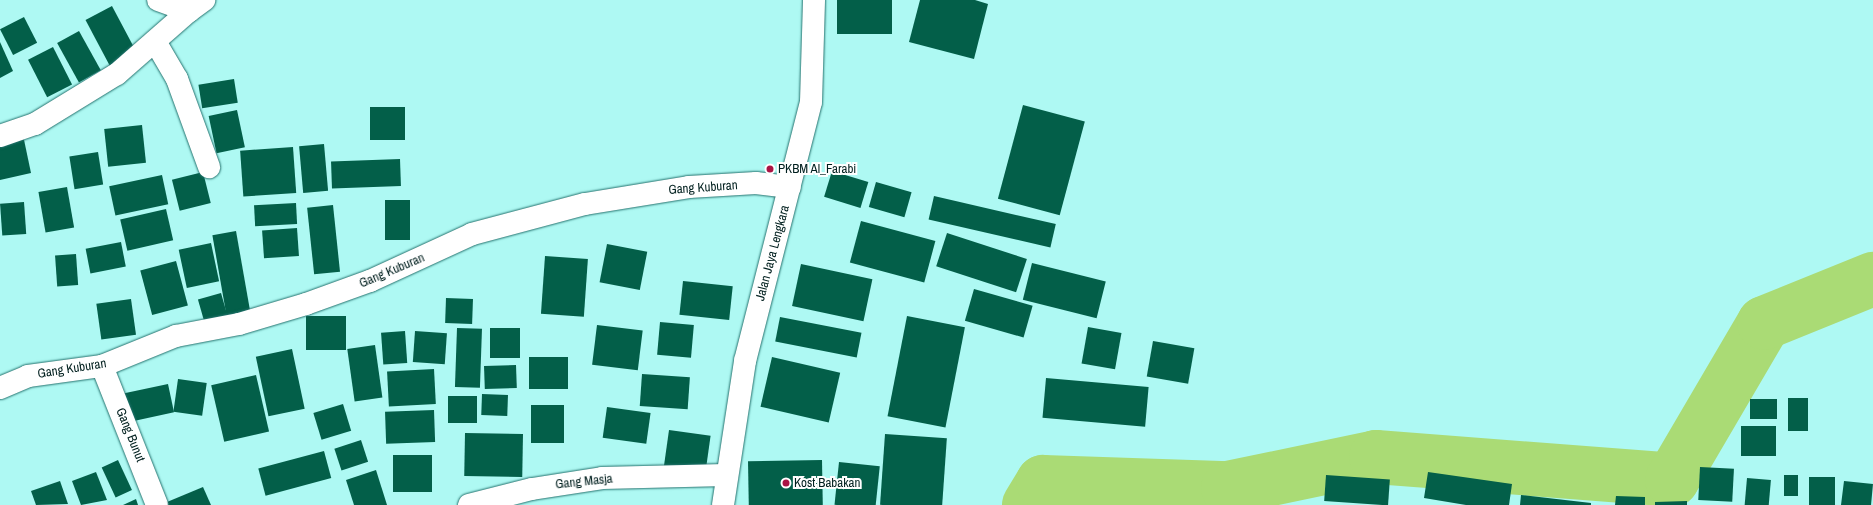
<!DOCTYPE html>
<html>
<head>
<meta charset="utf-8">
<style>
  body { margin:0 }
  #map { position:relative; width:1873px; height:505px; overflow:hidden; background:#aef9f3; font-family:"Archivo Narrow",sans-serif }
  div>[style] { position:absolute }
  .river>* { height:54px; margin:-27px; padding:0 27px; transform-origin:27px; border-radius:27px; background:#aadb75 }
  .building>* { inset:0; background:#035f49; transform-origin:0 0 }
  .roads { filter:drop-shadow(0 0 1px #25726e) drop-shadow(0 0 1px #25726e) }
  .street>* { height:22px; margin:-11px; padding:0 11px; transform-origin:11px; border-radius:11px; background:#fff }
  .dots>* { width:11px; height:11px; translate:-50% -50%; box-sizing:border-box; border:2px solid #fff; border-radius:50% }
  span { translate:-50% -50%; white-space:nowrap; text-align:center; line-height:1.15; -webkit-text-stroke:4px #fff; paint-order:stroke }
  .poi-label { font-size:13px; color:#001f1e }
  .left { translate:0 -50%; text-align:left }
  .street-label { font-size:13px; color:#001f1e }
</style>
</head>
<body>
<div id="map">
  <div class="river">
    <i style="left:1029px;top:505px;width:27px;rotate:-59deg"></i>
    <i style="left:1043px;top:482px;width:185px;rotate:1.9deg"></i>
    <i style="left:1228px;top:488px;width:151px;rotate:-11.8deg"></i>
    <i style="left:1376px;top:457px;width:297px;rotate:4.4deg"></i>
    <i style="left:1672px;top:480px;width:182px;rotate:-59.6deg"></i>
    <i style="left:1764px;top:323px;width:118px;rotate:-22deg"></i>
  </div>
  <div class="building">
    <i style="left:837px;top:0;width:55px;height:34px"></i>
    <i style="clip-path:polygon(920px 0,975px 0,988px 4px,974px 59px,909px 42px)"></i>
    <i style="left:112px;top:6px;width:52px;height:30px;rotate:62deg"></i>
    <i style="left:24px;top:17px;width:29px;height:27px;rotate:63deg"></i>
    <i style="left:79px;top:31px;width:45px;height:25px;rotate:61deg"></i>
    <i style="clip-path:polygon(0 42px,13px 71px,0 78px)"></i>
    <i style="left:53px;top:47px;width:42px;height:28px;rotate:63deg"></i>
    <i style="left:234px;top:79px;width:24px;height:36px;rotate:81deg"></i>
    <i style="left:1023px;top:105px;width:64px;height:97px;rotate:15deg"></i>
    <i style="left:370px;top:107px;width:35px;height:33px"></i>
    <i style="left:237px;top:110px;width:38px;height:29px;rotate:78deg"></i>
    <i style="left:142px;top:125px;width:38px;height:38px;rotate:84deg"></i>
    <i style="clip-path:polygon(23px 135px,31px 173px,0 180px,0 140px)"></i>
    <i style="left:324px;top:144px;width:47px;height:25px;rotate:85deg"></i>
    <i style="left:293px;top:147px;width:46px;height:53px;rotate:86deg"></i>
    <i style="left:98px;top:152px;width:33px;height:29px;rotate:81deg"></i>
    <i style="left:400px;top:159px;width:27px;height:69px;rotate:88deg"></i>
    <i style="left:832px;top:171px;width:38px;height:27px;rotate:17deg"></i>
    <i style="left:203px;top:172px;width:32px;height:32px;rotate:76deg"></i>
    <i style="left:162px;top:175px;width:30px;height:54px;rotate:78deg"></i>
    <i style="left:876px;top:182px;width:37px;height:26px;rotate:16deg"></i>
    <i style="left:67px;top:187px;width:41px;height:29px;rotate:80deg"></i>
    <i style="left:934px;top:196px;width:125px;height:24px;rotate:13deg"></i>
    <i style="left:385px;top:200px;width:25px;height:40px"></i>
    <i style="left:24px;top:202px;width:32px;height:24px;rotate:86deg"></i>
    <i style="left:296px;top:203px;width:21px;height:42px;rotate:87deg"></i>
    <i style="left:333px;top:205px;width:67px;height:26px;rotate:84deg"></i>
    <i style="left:166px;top:209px;width:32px;height:47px;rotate:77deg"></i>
    <i style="left:861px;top:221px;width:77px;height:43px;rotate:15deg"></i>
    <i style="left:297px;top:228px;width:28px;height:35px;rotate:86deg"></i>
    <i style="left:236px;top:231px;width:82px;height:24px;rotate:80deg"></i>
    <i style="left:947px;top:233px;width:84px;height:35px;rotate:18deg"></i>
    <i style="left:121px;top:242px;width:25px;height:36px;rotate:79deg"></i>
    <i style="left:211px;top:243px;width:39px;height:33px;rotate:78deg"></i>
    <i style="left:607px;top:244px;width:41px;height:39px;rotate:11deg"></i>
    <i style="left:76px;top:254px;width:31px;height:21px;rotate:86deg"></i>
    <i style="left:545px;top:256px;width:43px;height:58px;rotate:4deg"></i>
    <i style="left:176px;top:261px;width:46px;height:37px;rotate:75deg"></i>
    <i style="left:1032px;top:263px;width:76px;height:38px;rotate:14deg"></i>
    <i style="left:801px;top:264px;width:73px;height:43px;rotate:12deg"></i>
    <i style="left:683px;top:281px;width:50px;height:34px;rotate:6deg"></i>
    <i style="left:974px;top:289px;width:61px;height:33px;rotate:16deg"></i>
    <i style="left:221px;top:293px;width:26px;height:24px;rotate:74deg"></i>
    <i style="left:446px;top:298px;width:27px;height:25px;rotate:2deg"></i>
    <i style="left:131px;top:299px;width:36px;height:35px;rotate:82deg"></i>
    <i style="left:306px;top:316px;width:40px;height:34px"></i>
    <i style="left:907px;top:316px;width:59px;height:102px;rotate:11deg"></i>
    <i style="left:780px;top:317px;width:83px;height:25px;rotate:11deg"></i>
    <i style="left:660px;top:322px;width:34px;height:33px;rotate:5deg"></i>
    <i style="left:597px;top:325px;width:46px;height:40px;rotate:7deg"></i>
    <i style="left:1088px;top:327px;width:34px;height:37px;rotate:10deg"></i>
    <i style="left:457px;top:328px;width:25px;height:59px;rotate:2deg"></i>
    <i style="left:490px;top:328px;width:30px;height:30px"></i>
    <i style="left:405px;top:331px;width:32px;height:24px;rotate:86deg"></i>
    <i style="left:415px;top:331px;width:32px;height:31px;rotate:4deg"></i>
    <i style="left:1153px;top:341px;width:42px;height:36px;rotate:10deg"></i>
    <i style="left:375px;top:345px;width:53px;height:28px;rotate:82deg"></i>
    <i style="left:292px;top:349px;width:61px;height:37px;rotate:78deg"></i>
    <i style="left:529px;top:357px;width:39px;height:32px"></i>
    <i style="left:772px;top:357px;width:70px;height:51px;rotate:13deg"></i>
    <i style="left:516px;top:365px;width:23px;height:32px;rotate:88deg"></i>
    <i style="left:434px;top:369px;width:35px;height:47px;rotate:87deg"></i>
    <i style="left:642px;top:374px;width:48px;height:32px;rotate:4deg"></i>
    <i style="left:256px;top:375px;width:58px;height:46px;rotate:77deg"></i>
    <i style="left:1046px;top:378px;width:103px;height:40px;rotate:5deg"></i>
    <i style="left:178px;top:379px;width:29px;height:33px;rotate:8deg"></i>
    <i style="left:168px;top:384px;width:29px;height:47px;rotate:78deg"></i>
    <i style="left:482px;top:394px;width:26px;height:21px;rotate:2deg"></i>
    <i style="left:448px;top:396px;width:29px;height:27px"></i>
    <i style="left:1788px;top:398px;width:20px;height:33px"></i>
    <i style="left:1750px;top:399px;width:27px;height:20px"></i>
    <i style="left:343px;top:404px;width:28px;height:31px;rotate:73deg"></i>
    <i style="left:564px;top:405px;width:38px;height:33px;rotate:90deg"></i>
    <i style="left:607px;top:407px;width:44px;height:31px;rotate:8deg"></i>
    <i style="left:434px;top:410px;width:32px;height:49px;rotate:88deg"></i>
    <i style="left:1741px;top:426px;width:35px;height:30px"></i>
    <i style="left:669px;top:430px;width:42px;height:37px;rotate:8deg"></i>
    <i style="left:465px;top:433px;width:58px;height:43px;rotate:1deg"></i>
    <i style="left:885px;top:434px;width:62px;height:71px;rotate:4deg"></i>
    <i style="left:361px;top:440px;width:23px;height:28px;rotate:72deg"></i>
    <i style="left:324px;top:451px;width:28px;height:68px;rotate:75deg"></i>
    <i style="left:393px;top:455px;width:39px;height:37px"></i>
    <i style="left:118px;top:460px;width:33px;height:18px;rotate:65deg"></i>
    <i style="left:822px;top:460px;width:45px;height:74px;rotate:89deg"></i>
    <i style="left:839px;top:462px;width:41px;height:43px;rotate:6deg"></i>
    <i style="left:1700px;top:467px;width:34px;height:33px;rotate:3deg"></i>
    <i style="clip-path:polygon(376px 470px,387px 505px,354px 505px,346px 480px)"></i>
    <i style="clip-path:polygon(96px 472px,107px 500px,81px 505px,72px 481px)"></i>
    <i style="clip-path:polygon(1428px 472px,1512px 484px,1509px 505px,1466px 505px,1424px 498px)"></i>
    <i style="left:1326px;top:475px;width:64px;height:26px;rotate:4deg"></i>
    <i style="left:1784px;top:475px;width:14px;height:21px"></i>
    <i style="left:1809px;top:477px;width:26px;height:28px"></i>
    <i style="left:1747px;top:478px;width:24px;height:27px;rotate:5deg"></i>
    <i style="clip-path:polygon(60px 481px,68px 504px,36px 505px,31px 491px)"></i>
    <i style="clip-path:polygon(1844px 481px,1873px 484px,1871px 505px,1841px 505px)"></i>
    <i style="clip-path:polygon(203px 487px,211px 505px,168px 505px,167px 502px)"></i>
    <i style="clip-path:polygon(1521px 495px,1591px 503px,1591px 505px,1520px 505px)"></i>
    <i style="clip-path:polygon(1616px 496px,1645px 497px,1645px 505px,1615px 505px)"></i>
    <i style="clip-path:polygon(136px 499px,138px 505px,123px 505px)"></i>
    <i style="clip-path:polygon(1687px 501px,1687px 505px,1655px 505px,1655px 502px)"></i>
  </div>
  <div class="roads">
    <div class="street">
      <i style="left:158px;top:0;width:33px;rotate:20deg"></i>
      <i style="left:189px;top:11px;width:19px;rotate:-36deg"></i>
      <i style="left:156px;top:43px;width:42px;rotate:59.7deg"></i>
      <i style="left:177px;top:79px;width:94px;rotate:70deg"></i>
      <i style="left:0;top:136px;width:37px;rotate:-19deg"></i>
      <i style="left:35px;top:124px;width:96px;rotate:-31.4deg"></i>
      <i style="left:117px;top:74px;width:96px;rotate:-41.2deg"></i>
      <i style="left:102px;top:366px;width:149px;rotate:68.4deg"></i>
      <i style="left:0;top:388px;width:30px;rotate:-23deg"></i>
      <i style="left:28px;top:376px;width:75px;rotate:-7.7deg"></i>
      <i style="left:102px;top:366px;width:80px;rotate:-22.1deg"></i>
      <i style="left:176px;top:336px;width:64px;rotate:-10.8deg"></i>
      <i style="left:239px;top:324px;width:70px;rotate:-16.6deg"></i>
      <i style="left:306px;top:304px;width:68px;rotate:-19.8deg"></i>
      <i style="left:370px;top:281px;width:112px;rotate:-24.7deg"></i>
      <i style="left:472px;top:234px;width:117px;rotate:-14.9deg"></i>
      <i style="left:585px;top:204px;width:105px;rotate:-9.3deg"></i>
      <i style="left:689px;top:187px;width:67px;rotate:-3.4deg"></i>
      <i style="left:756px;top:183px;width:34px;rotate:7deg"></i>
      <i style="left:469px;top:505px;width:65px;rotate:-14.3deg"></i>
      <i style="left:532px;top:489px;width:71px;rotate:-8.9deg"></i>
      <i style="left:602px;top:478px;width:124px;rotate:-1.4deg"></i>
      <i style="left:723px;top:505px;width:146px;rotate:-81.3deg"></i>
      <i style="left:745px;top:361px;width:267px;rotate:-75.7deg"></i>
      <i style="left:811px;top:102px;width:102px;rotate:-88.3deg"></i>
    </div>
  </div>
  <div class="dots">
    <i style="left:770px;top:169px;background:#a91445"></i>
    <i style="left:786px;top:483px;background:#a91445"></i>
  </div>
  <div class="poi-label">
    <span class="left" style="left:778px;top:169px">PKBM Al_Farabi</span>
    <span class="left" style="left:794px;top:483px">Kost Babakan</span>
  </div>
  <div class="street-label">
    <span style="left:703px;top:188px;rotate:-4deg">Gang Kuburan</span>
    <span style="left:773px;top:253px;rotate:-75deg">Jalan Jaya Lengkara</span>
    <span style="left:392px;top:271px;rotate:-23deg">Gang Kuburan</span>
    <span style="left:72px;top:369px;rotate:-9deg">Gang Kuburan</span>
    <span style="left:130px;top:435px;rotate:68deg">Gang Bunut</span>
    <span style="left:584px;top:482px;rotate:-6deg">Gang Masja</span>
  </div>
</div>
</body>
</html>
